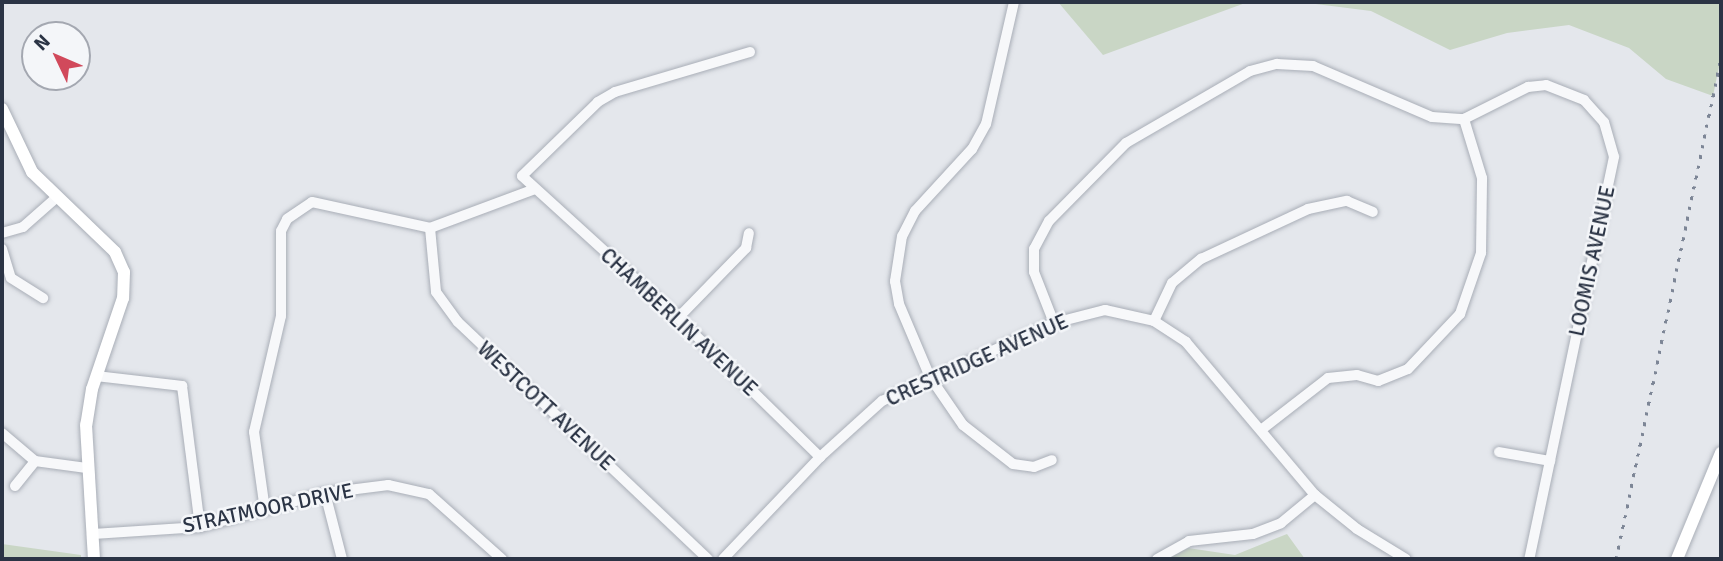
<!DOCTYPE html>
<html>
<head>
<meta charset="utf-8">
<style>
  body { margin:0 }
  #map { position:relative; width:1723px; height:561px; overflow:hidden; background:#e4e7ec; font-family:Signika,sans-serif }
  div>[style] { position:absolute }
  .green>* { inset:0; background:#c9d6c5 }
  .roads { filter:drop-shadow(0 0 2px #a9aeb7) drop-shadow(0 0 2px #a9aeb7) }
  .minor>* { height:10px; margin:-5px; padding:0 5px; transform-origin:5px; border-radius:5px; background:#f7f8fa }
  .major>* { height:12px; margin:-6px; padding:0 6px; transform-origin:6px; border-radius:6px; background:#fff }
  .rail>* { height:2.5px; margin-top:-1.25px; transform-origin:0; background:repeating-linear-gradient(90deg,#7d8696 0 3.5px,transparent 0 10.5px) }
  span { translate:-50% -50%; white-space:nowrap; text-align:center; line-height:1.15; -webkit-text-stroke:5px #f4f6f9; paint-order:stroke }
  .street-label { font-size:21px; color:#2b3445 }
  .frame { position:absolute; inset:0; border:4px solid #2b3445; pointer-events:none }
  .north { position:absolute; left:21px; top:21px; width:70px; height:70px; box-sizing:border-box; background:#f4f6f9; border:2px solid #a4a8b1; border-radius:50%; rotate:314deg; font-size:19px; font-weight:700; line-height:28px; text-align:center; color:#2b3445 }
  .north::after { content:''; display:block; margin:auto; width:24px; height:32px; background:#d1495b; clip-path:polygon(50% 0,100% 100%,50% 72%,0 100%) }
</style>
</head>
<body>
<div id="map">
  <div class="green">
    <i style="clip-path:polygon(1058px 2px,1248px 2px,1103px 55px)"></i>
    <i style="clip-path:polygon(1300px 2px,1721px 2px,1721px 57px,1713px 96px,1666px 79px,1629px 48px,1569px 25px,1507px 33px,1450px 50px,1371px 11px)"></i>
    <i style="clip-path:polygon(1287px 534px,1305px 559px,1168px 559px,1188px 548px,1235px 555px)"></i>
    <i style="clip-path:polygon(2px 544px,81px 555px,81px 559px,2px 559px)"></i>
  </div>
  <div class="roads">
    <div class="minor">
      <i style="left:1014px;top:2px;width:125px;rotate:102.9deg"></i>
      <i style="left:986px;top:124px;width:29px;rotate:119deg"></i>
      <i style="left:972px;top:149px;width:84px;rotate:132.6deg"></i>
      <i style="left:915px;top:211px;width:28px;rotate:117deg"></i>
      <i style="left:902px;top:236px;width:46px;rotate:98.8deg"></i>
      <i style="left:895px;top:281px;width:23px;rotate:80deg"></i>
      <i style="left:899px;top:304px;width:79px;rotate:67deg"></i>
      <i style="left:930px;top:377px;width:58px;rotate:55.5deg"></i>
      <i style="left:963px;top:425px;width:63px;rotate:38deg"></i>
      <i style="left:1013px;top:464px;width:21px;rotate:8deg"></i>
      <i style="left:1034px;top:467px;width:19px;rotate:-21deg"></i>
      <i style="left:750px;top:52px;width:141px;rotate:163.5deg"></i>
      <i style="left:615px;top:92px;width:20px;rotate:150deg"></i>
      <i style="left:598px;top:102px;width:106px;rotate:135.8deg"></i>
      <i style="left:522px;top:176px;width:211px;rotate:42.3deg"></i>
      <i style="left:678px;top:318px;width:199px;rotate:44.4deg"></i>
      <i style="left:430px;top:228px;width:64px;rotate:84.6deg"></i>
      <i style="left:436px;top:292px;width:37px;rotate:54deg"></i>
      <i style="left:458px;top:322px;width:344px;rotate:43.5deg"></i>
      <i style="left:2px;top:233px;width:22px;rotate:-16deg"></i>
      <i style="left:23px;top:227px;width:45px;rotate:-41.4deg"></i>
      <i style="left:2px;top:249px;width:30px;rotate:73deg"></i>
      <i style="left:11px;top:278px;width:38px;rotate:32deg"></i>
      <i style="left:678px;top:318px;width:98px;rotate:-45.8deg"></i>
      <i style="left:746px;top:248px;width:15px;rotate:-79deg"></i>
      <i style="left:1154px;top:321px;width:42px;rotate:-64.7deg"></i>
      <i style="left:1172px;top:283px;width:38px;rotate:-40deg"></i>
      <i style="left:1201px;top:259px;width:118px;rotate:-25deg"></i>
      <i style="left:1308px;top:209px;width:40px;rotate:-12deg"></i>
      <i style="left:1347px;top:201px;width:28px;rotate:23deg"></i>
      <i style="left:1054px;top:323px;width:55px;rotate:-111.4deg"></i>
      <i style="left:1034px;top:272px;width:23px;rotate:-90deg"></i>
      <i style="left:1034px;top:249px;width:32px;rotate:-62deg"></i>
      <i style="left:1049px;top:221px;width:110px;rotate:-45.4deg"></i>
      <i style="left:1126px;top:143px;width:143px;rotate:-30.1deg"></i>
      <i style="left:1250px;top:71px;width:28px;rotate:-15deg"></i>
      <i style="left:1277px;top:64px;width:36px;rotate:3deg"></i>
      <i style="left:1313px;top:66px;width:129px;rotate:23.2deg"></i>
      <i style="left:1432px;top:117px;width:32px;rotate:4deg"></i>
      <i style="left:1464px;top:119px;width:72px;rotate:-26.6deg"></i>
      <i style="left:1528px;top:87px;width:18px;rotate:-6deg"></i>
      <i style="left:1546px;top:85px;width:41px;rotate:21.5deg"></i>
      <i style="left:1584px;top:100px;width:30px;rotate:48deg"></i>
      <i style="left:1604px;top:122px;width:36px;rotate:74deg"></i>
      <i style="left:1614px;top:157px;width:411px;rotate:101.9deg"></i>
      <i style="left:96px;top:376px;width:87px;rotate:6.6deg"></i>
      <i style="left:182px;top:386px;width:142px;rotate:82.7deg"></i>
      <i style="left:1261px;top:430px;width:85px;rotate:-37.8deg"></i>
      <i style="left:1328px;top:378px;width:29px;rotate:-6deg"></i>
      <i style="left:1357px;top:375px;width:22px;rotate:16deg"></i>
      <i style="left:1378px;top:381px;width:32px;rotate:-22deg"></i>
      <i style="left:1408px;top:369px;width:76px;rotate:-46.6deg"></i>
      <i style="left:1460px;top:314px;width:65px;rotate:-71deg"></i>
      <i style="left:1481px;top:253px;width:75px;rotate:-89.2deg"></i>
      <i style="left:1482px;top:178px;width:62px;rotate:-107deg"></i>
      <i style="left:2px;top:433px;width:43px;rotate:40.3deg"></i>
      <i style="left:35px;top:461px;width:52px;rotate:7.7deg"></i>
      <i style="left:1499px;top:452px;width:52px;rotate:10deg"></i>
      <i style="left:15px;top:486px;width:32px;rotate:-51deg"></i>
      <i style="left:325px;top:493px;width:68px;rotate:75.6deg"></i>
      <i style="left:265px;top:510px;width:79px;rotate:-98deg"></i>
      <i style="left:254px;top:432px;width:119px;rotate:-76.9deg"></i>
      <i style="left:281px;top:316px;width:85px;rotate:-90deg"></i>
      <i style="left:281px;top:231px;width:13px;rotate:-63deg"></i>
      <i style="left:287px;top:219px;width:30px;rotate:-34deg"></i>
      <i style="left:312px;top:202px;width:121px;rotate:12.4deg"></i>
      <i style="left:430px;top:228px;width:112px;rotate:-20.4deg"></i>
      <i style="left:93px;top:534px;width:107px;rotate:-3.7deg"></i>
      <i style="left:200px;top:527px;width:130px;rotate:-15.2deg"></i>
      <i style="left:325px;top:493px;width:64px;rotate:-7.2deg"></i>
      <i style="left:388px;top:485px;width:42px;rotate:12.4deg"></i>
      <i style="left:429px;top:494px;width:98px;rotate:41.7deg"></i>
      <i style="left:723px;top:559px;width:141px;rotate:-46.4deg"></i>
      <i style="left:820px;top:457px;width:84px;rotate:-42.1deg"></i>
      <i style="left:882px;top:401px;width:189px;rotate:-24.4deg"></i>
      <i style="left:1054px;top:323px;width:53px;rotate:-14.3deg"></i>
      <i style="left:1105px;top:310px;width:50px;rotate:12.7deg"></i>
      <i style="left:1154px;top:321px;width:38px;rotate:33deg"></i>
      <i style="left:1186px;top:342px;width:200px;rotate:49.9deg"></i>
      <i style="left:1315px;top:495px;width:54px;rotate:39deg"></i>
      <i style="left:1357px;top:529px;width:57px;rotate:31.5deg"></i>
      <i style="left:1157px;top:559px;width:37px;rotate:-29deg"></i>
      <i style="left:1189px;top:541px;width:64px;rotate:-6.2deg"></i>
      <i style="left:1253px;top:534px;width:30px;rotate:-21deg"></i>
      <i style="left:1281px;top:523px;width:44px;rotate:-39.5deg"></i>
    </div>
    <div class="major">
      <i style="left:2px;top:109px;width:70px;rotate:64.5deg"></i>
      <i style="left:32px;top:172px;width:115px;rotate:43.9deg"></i>
      <i style="left:115px;top:252px;width:22px;rotate:66deg"></i>
      <i style="left:124px;top:272px;width:26px;rotate:92deg"></i>
      <i style="left:123px;top:298px;width:96px;rotate:108.8deg"></i>
      <i style="left:92px;top:389px;width:36px;rotate:99deg"></i>
      <i style="left:86px;top:425px;width:134px;rotate:86.6deg"></i>
      <i style="left:1677px;top:559px;width:115px;rotate:-67.5deg"></i>
    </div>
  </div>
  <div class="rail">
    <i style="left:1616px;top:559px;width:513px;rotate:-78.19deg"></i>
  </div>
  <div class="street-label">
    <span style="left:1592px;top:261px;rotate:-78deg">LOOMIS AVENUE</span>
    <span style="left:679px;top:322px;rotate:43deg">CHAMBERLIN AVENUE</span>
    <span style="left:977px;top:360px;rotate:-24deg">CRESTRIDGE AVENUE</span>
    <span style="left:546px;top:406px;rotate:43deg">WESTCOTT AVENUE</span>
    <span style="left:268px;top:508px;rotate:-12deg">STRATMOOR DRIVE</span>
  </div>
  <div class="frame"></div>
  <div class="north">N</div>
</div>
</body>
</html>
